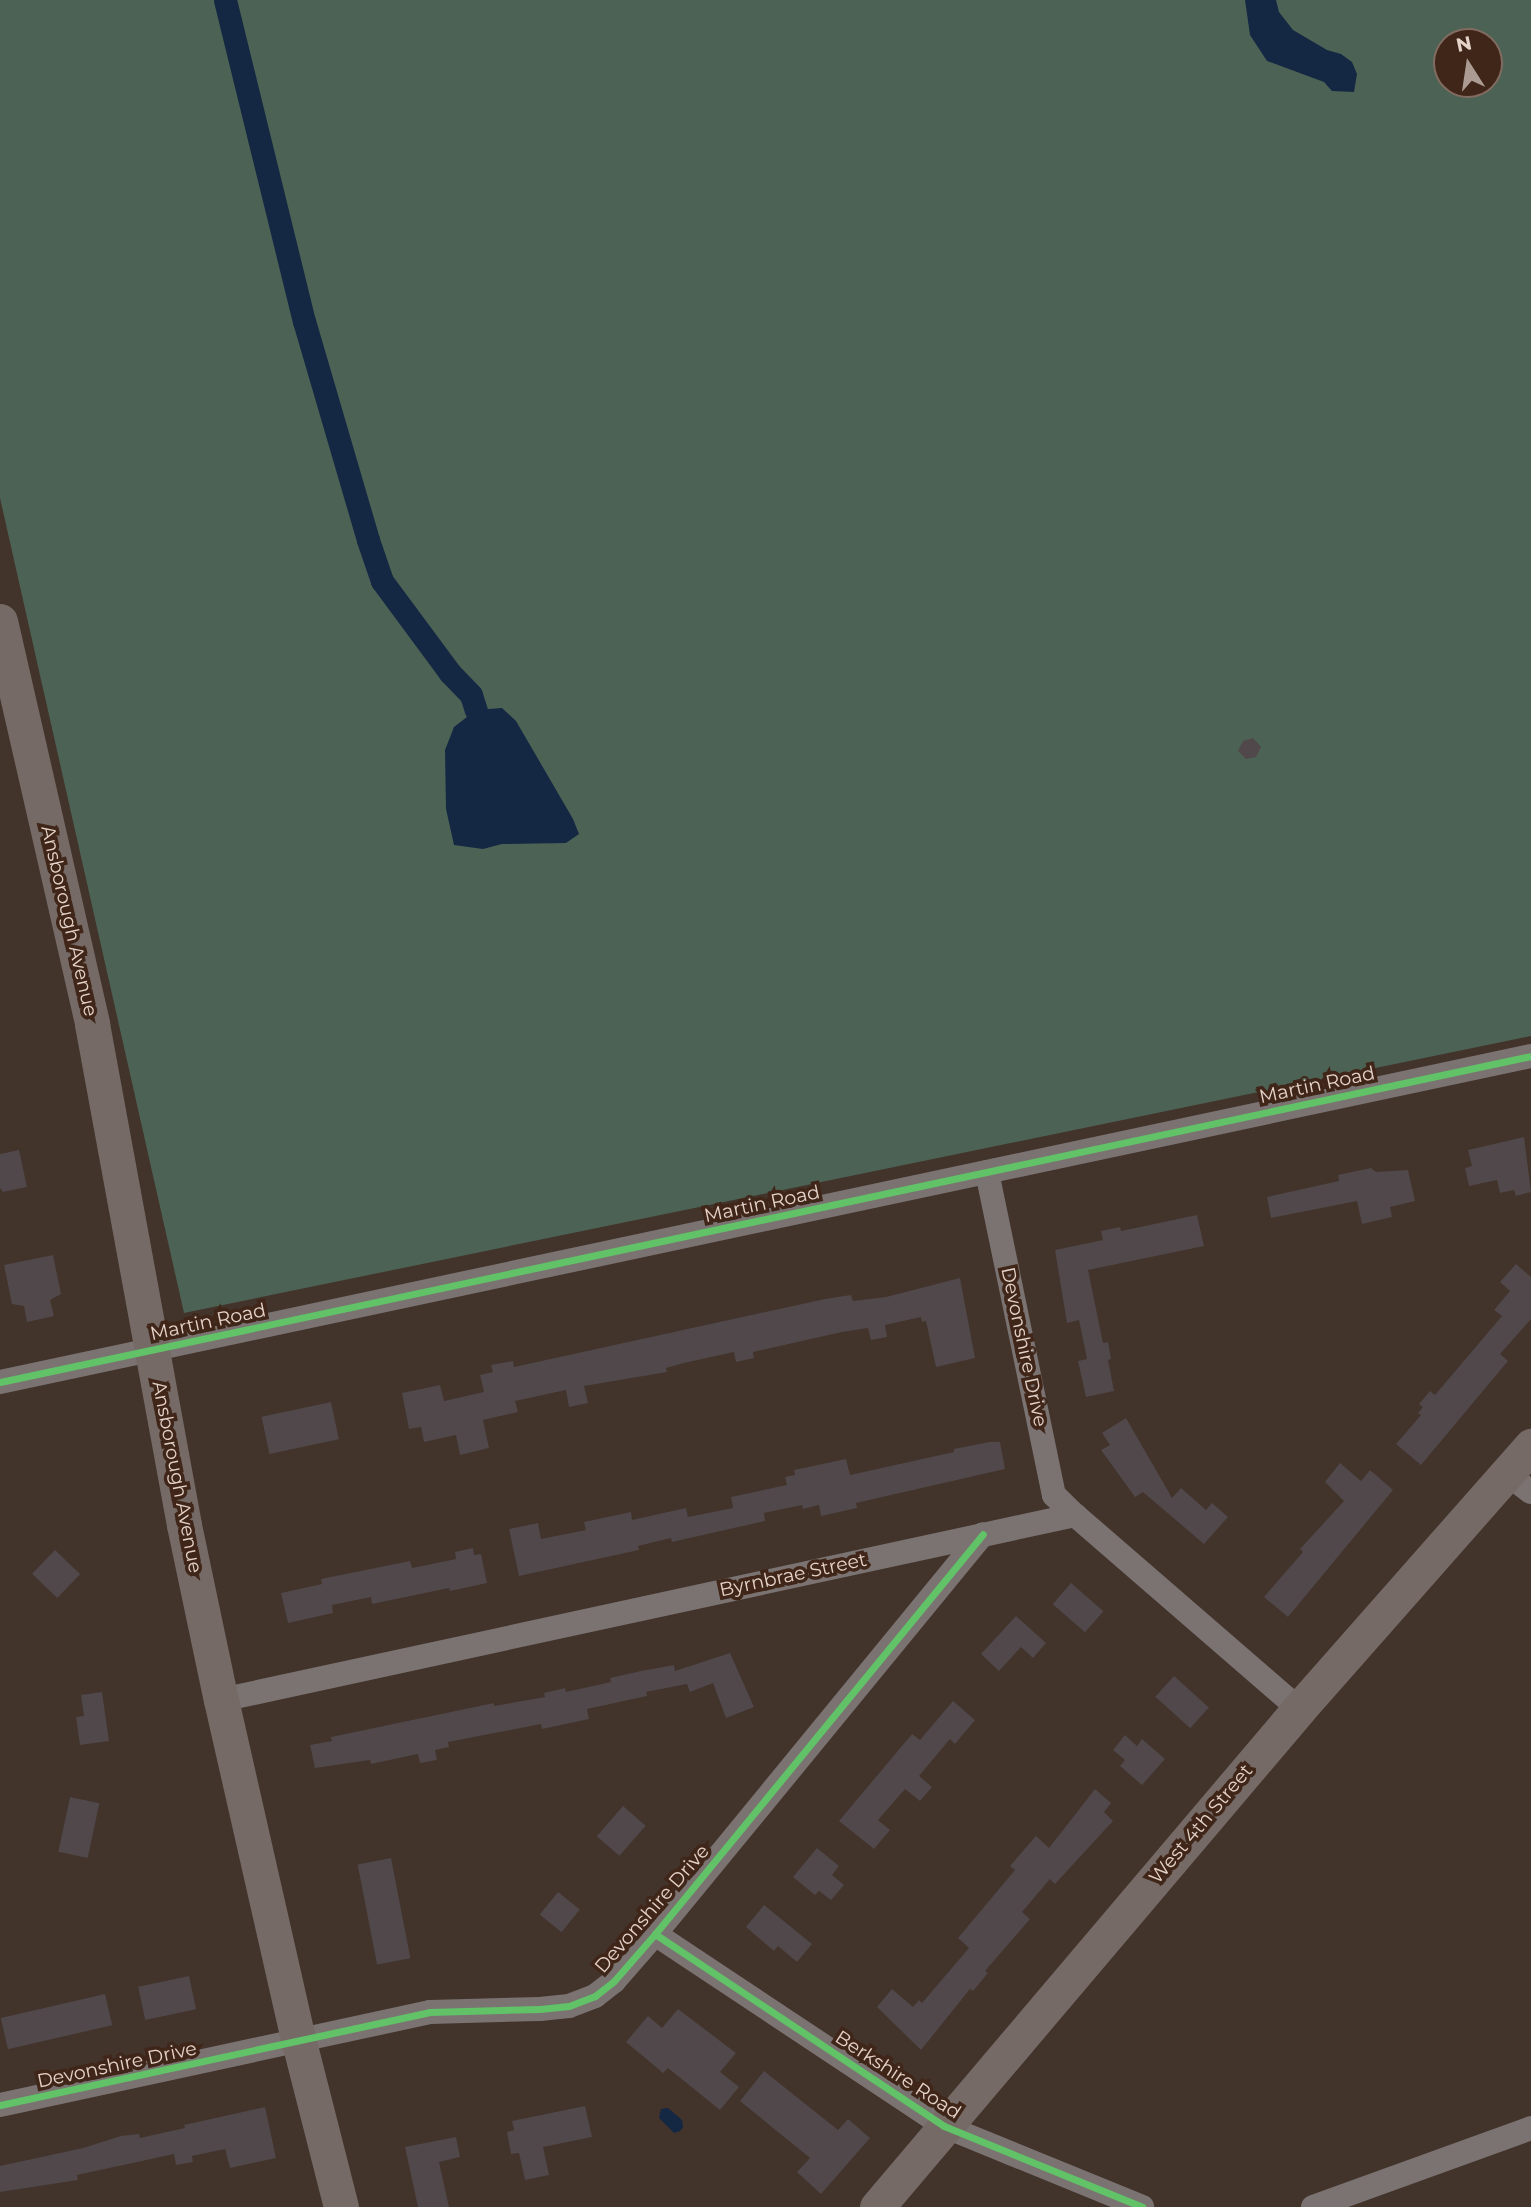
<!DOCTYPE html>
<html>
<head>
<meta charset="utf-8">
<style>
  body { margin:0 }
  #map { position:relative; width:1531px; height:2207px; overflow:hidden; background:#42332b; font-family:Montserrat,sans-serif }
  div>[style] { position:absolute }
  .green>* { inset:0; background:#4c6254 }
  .water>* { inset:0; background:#152843 }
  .canal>* { height:23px; margin:-11.5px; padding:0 11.5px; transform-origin:11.5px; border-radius:11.5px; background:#152843 }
  .building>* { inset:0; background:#50484a; transform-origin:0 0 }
  .street>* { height:24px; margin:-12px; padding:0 12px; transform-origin:12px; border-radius:12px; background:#7a7371 }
  .secondary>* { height:35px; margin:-17.5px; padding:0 17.5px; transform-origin:17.5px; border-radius:17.5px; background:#756a66 }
  .cycleway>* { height:7px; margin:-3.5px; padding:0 3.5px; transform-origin:3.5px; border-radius:3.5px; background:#61c268 }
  span { translate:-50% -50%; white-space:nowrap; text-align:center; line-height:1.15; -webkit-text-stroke:7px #402619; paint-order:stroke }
  .street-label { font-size:19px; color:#e5d3ca }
  .north { position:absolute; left:1433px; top:28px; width:70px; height:70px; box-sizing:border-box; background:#402619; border:2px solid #826b60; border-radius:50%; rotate:348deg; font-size:19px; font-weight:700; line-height:28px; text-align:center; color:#e5d3ca }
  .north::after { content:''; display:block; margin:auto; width:24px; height:32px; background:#ac9b92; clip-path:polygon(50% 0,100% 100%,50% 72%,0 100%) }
</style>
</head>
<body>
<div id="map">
  <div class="green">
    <i style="clip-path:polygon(evenodd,0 0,1531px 0,1531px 1036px,184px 1313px,0 498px,0 0,1447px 42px,1489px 42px,1489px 84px,1447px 84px,1447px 42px)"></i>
  </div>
  <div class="water">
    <i style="clip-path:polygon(1245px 0,1276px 0,1279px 12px,1293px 30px,1327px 50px,1341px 54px,1352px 62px,1357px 74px,1354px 92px,1332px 91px,1324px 82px,1267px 61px,1250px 35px)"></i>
    <i style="clip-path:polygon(502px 708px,516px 721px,573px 819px,579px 834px,566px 843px,502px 844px,483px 849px,454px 845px,446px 809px,445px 750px,454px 727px,476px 710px)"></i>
    <i style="clip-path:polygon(668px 2108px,682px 2120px,683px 2127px,680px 2131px,674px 2133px,659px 2118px,661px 2109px)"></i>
  </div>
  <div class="canal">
    <i style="left:225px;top:0;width:331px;rotate:76.2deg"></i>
    <i style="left:304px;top:321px;width:228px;rotate:73.7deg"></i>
    <i style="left:368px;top:540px;width:43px;rotate:71.1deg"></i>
    <i style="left:382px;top:581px;width:114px;rotate:53.5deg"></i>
    <i style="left:450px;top:673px;width:30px;rotate:46deg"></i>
    <i style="left:471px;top:695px;width:16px;rotate:72deg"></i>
  </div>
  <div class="building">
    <i style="clip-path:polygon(1253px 738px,1261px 747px,1256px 757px,1246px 759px,1238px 751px,1243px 741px)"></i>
    <i style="clip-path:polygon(1524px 1137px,1531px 1192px,1516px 1196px,1514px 1190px,1500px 1193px,1497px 1180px,1469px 1186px,1465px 1168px,1472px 1166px,1468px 1150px)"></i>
    <i style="clip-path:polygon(19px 1150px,27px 1187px,3px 1192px,0 1188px,0 1154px)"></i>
    <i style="clip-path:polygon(1371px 1168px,1376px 1172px,1408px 1170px,1415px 1201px,1390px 1207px,1392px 1217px,1362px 1224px,1357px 1201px,1271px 1218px,1267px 1197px,1339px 1181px,1338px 1175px)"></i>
    <i style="clip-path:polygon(1197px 1215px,1204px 1246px,1088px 1270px,1103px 1343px,1108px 1342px,1111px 1359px,1108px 1360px,1114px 1391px,1086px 1397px,1078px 1361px,1087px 1359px,1079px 1320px,1067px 1323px,1055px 1250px,1103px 1240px,1101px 1231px,1120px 1227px,1121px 1231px)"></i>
    <i style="clip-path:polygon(53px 1255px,61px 1294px,50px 1300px,54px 1316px,27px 1322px,24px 1306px,12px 1304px,4px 1265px)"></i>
    <i style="clip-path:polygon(1516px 1264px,1531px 1277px,1531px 1319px,1500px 1354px,1508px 1361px,1421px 1465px,1396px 1444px,1421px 1415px,1418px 1413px,1423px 1407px,1419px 1404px,1430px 1391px,1435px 1395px,1502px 1316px,1494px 1310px,1510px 1291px,1500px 1282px)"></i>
    <i style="clip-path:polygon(960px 1278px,975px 1358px,936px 1367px,926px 1321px,922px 1322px,921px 1317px,885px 1325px,887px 1337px,871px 1340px,868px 1328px,842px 1332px,753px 1352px,754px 1358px,736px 1362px,734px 1352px,684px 1363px,666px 1368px,667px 1372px,584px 1386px,588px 1403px,569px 1407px,566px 1390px,515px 1401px,518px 1412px,483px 1420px,489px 1448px,460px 1455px,456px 1435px,424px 1442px,421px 1427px,409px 1429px,402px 1393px,440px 1385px,444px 1401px,484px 1392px,480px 1375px,493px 1372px,491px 1365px,513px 1361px,514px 1367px,825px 1299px,851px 1295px,853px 1301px,886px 1297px)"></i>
    <i style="left:331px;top:1402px;width:38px;height:71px;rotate:78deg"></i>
    <i style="clip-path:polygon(1126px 1418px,1172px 1498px,1181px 1488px,1206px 1510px,1212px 1503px,1228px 1517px,1204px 1544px,1143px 1492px,1135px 1497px,1101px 1450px,1110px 1445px,1102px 1433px)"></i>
    <i style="clip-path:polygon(989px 1442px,1000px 1442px,1005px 1469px,856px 1503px,857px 1508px,821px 1516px,819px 1505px,803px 1509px,802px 1505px,764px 1513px,765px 1521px,672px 1542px,671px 1538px,638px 1546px,639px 1550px,519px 1576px,509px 1529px,538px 1523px,541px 1539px,586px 1530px,584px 1522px,631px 1512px,632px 1520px,686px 1508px,688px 1517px,733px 1508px,731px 1497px,787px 1485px,785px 1477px,795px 1475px,794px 1470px,846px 1459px,850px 1475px,954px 1452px,954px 1449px)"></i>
    <i style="clip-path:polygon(1340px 1463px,1361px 1481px,1370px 1470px,1393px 1490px,1288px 1617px,1264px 1597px,1303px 1552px,1300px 1549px,1344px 1501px,1325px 1482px)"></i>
    <i style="clip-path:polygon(473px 1548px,474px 1555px,481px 1554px,487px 1583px,450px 1591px,449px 1588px,372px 1604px,371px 1597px,332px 1605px,333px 1613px,288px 1623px,281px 1593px,322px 1584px,321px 1579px,410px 1561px,412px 1568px,456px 1559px,455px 1552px)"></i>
    <i style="left:55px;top:1550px;width:35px;height:33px;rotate:44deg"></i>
    <i style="left:1071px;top:1583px;width:43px;height:28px;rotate:41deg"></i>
    <i style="clip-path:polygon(1016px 1616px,1046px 1643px,1033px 1658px,1021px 1647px,999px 1671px,981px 1654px)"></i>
    <i style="clip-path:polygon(730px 1653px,754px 1707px,726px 1718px,713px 1683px,690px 1692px,687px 1684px,646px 1692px,647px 1696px,587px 1709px,589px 1719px,542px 1729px,541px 1724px,448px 1742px,449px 1747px,435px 1750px,437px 1760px,420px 1763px,418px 1754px,371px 1764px,370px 1760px,315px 1768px,310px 1745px,332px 1741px,331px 1737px,494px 1703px,494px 1706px,545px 1697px,544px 1693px,565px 1688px,566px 1692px,611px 1682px,610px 1678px,641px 1671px,674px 1665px,675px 1671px)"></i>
    <i style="left:1174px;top:1676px;width:47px;height:28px;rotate:42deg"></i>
    <i style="clip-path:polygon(102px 1692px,109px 1741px,80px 1745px,76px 1717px,84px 1716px,81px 1695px)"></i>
    <i style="clip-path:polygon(953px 1701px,975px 1720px,955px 1744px,950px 1739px,919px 1776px,932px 1787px,920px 1801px,905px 1789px,878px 1820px,890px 1830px,874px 1849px,839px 1821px,912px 1734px,920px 1740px)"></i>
    <i style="clip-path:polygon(1125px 1735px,1137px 1746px,1142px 1739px,1165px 1759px,1142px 1785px,1120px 1766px,1125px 1760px,1113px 1750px)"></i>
    <i style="clip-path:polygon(1095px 1789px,1111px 1803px,1104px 1812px,1113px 1821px,1055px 1884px,1050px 1879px,1022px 1912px,1030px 1919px,985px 1971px,988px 1973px,973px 1991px,970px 1989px,921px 2050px,877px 2007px,892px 1989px,913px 2007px,919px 2000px,922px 2003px,969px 1948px,958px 1938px,1015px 1870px,1010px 1866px,1036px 1836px,1049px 1848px)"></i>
    <i style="left:70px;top:1797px;width:30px;height:56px;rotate:12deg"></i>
    <i style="left:623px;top:1806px;width:30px;height:40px;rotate:41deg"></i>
    <i style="clip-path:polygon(817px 1848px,839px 1866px,832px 1875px,844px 1885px,831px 1900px,819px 1891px,815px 1895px,793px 1877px)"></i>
    <i style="left:391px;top:1858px;width:102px;height:34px;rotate:79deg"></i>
    <i style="left:558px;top:1892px;width:28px;height:29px;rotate:39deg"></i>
    <i style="clip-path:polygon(764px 1905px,812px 1944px,797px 1962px,778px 1946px,774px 1951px,746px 1927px)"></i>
    <i style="left:189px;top:1976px;width:34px;height:52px;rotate:78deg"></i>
    <i style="left:105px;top:1994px;width:32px;height:107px;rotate:77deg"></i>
    <i style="clip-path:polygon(678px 2009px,736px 2053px,720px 2072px,739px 2087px,720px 2110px,668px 2068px,663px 2073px,626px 2042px,648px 2016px,662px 2028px)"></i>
    <i style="clip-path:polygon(764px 2071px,838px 2130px,848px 2119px,870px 2138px,821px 2194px,797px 2172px,810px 2158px,740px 2101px)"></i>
    <i style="clip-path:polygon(585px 2106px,592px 2137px,543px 2147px,549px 2175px,525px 2180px,519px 2153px,511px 2154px,507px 2132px,514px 2130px,512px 2121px)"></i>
    <i style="clip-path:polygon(265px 2107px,276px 2158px,230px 2168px,225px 2149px,192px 2156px,193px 2162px,176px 2165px,174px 2154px,77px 2175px,78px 2180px,0 2192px,0 2166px,83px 2148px,121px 2136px,139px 2134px,140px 2138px,185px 2128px,184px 2125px)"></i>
    <i style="clip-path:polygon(456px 2137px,460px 2157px,439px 2162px,449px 2207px,418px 2207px,405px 2147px)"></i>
  </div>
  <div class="street">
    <i style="left:987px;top:1172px;width:330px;rotate:78.3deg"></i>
    <i style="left:1054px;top:1495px;width:29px;rotate:44deg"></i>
    <i style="left:0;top:1382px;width:1565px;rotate:-12.02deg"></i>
    <i style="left:1507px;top:1474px;width:30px;rotate:37deg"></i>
    <i style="left:221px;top:1700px;width:874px;rotate:-12.22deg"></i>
    <i style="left:1075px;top:1515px;width:296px;rotate:40.9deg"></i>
    <i style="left:655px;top:1934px;width:347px;rotate:33.6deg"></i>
    <i style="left:944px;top:2126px;width:214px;rotate:22.2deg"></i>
    <i style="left:0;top:2105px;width:440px;rotate:-12.2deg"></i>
    <i style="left:430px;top:2012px;width:110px;rotate:-1.6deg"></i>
    <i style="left:540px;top:2009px;width:29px;rotate:-6deg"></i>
    <i style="left:569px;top:2006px;width:28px;rotate:-21deg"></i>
    <i style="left:595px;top:1996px;width:24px;rotate:-38deg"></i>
    <i style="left:614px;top:1981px;width:62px;rotate:-48.9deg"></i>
    <i style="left:655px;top:1934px;width:517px;rotate:-50.65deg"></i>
    <i style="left:1313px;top:2207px;width:232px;rotate:-19.9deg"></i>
  </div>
  <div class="secondary">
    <i style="left:0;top:621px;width:413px;rotate:77.1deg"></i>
    <i style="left:92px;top:1024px;width:509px;rotate:79.59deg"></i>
    <i style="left:184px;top:1525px;width:179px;rotate:78.1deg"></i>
    <i style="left:221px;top:1700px;width:351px;rotate:77.2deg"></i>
    <i style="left:299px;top:2042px;width:170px;rotate:75.7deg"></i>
    <i style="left:877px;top:2207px;width:653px;rotate:-49.72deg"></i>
    <i style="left:1299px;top:1709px;width:351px;rotate:-48.6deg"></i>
  </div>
  <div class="cycleway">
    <i style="left:0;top:1382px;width:1565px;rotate:-12.02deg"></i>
    <i style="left:655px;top:1934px;width:347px;rotate:33.6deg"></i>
    <i style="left:944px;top:2126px;width:214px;rotate:22.2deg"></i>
    <i style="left:0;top:2105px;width:440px;rotate:-12.2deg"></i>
    <i style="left:430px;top:2012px;width:110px;rotate:-1.6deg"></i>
    <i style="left:540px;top:2009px;width:29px;rotate:-6deg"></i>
    <i style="left:569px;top:2006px;width:28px;rotate:-21deg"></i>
    <i style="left:595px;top:1996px;width:24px;rotate:-38deg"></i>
    <i style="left:614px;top:1981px;width:62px;rotate:-48.9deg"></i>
    <i style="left:655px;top:1934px;width:517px;rotate:-50.65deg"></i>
  </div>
  <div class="street-label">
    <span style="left:69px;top:921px;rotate:77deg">Ansborough Avenue</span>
    <span style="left:1317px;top:1085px;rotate:-12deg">Martin Road</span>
    <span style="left:762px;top:1204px;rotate:-12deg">Martin Road</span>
    <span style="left:208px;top:1322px;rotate:-12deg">Martin Road</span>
    <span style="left:1024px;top:1347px;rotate:78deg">Devonshire Drive</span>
    <span style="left:177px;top:1477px;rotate:79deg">Ansborough Avenue</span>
    <span style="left:793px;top:1575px;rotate:-12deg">Byrnbrae Street</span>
    <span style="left:1201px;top:1824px;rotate:-50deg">West 4th Street</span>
    <span style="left:652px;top:1909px;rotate:-49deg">Devonshire Drive</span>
    <span style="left:117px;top:2065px;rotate:-12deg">Devonshire Drive</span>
    <span style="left:898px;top:2075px;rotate:33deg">Berkshire Road</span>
  </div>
  <div class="north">N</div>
</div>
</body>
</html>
